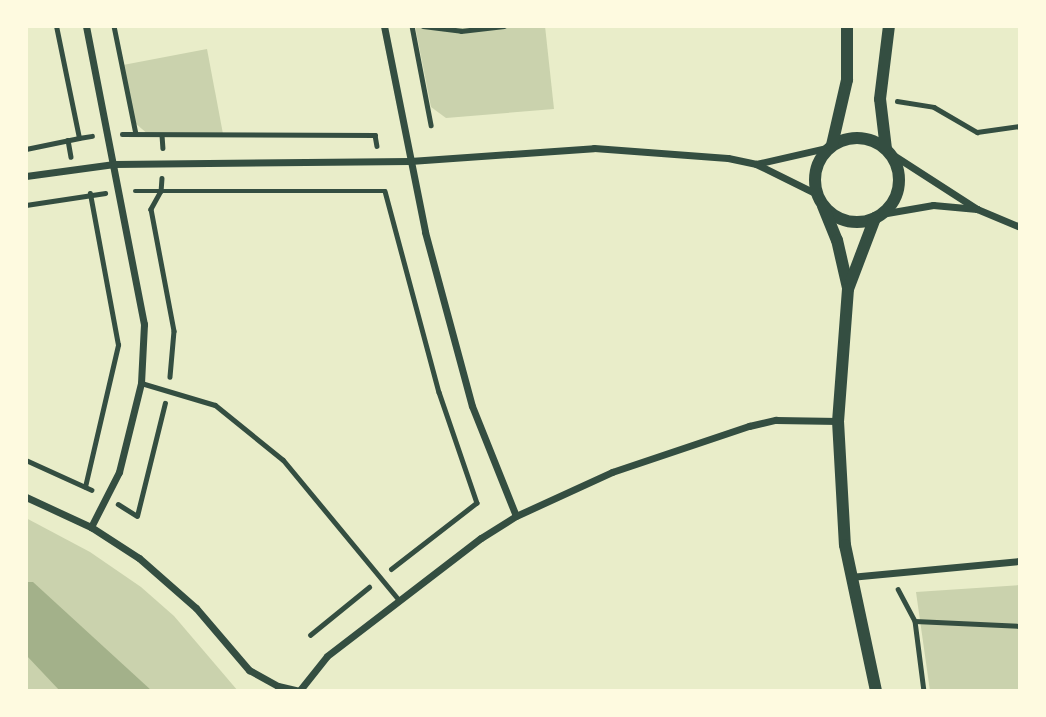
<!DOCTYPE html>
<html>
<head>
<meta charset="utf-8">
<style>
  body { margin:0 }
  #map { position:relative; width:1046px; height:717px; overflow:hidden; background:#e9edc9; font-family:"Times New Roman",serif }
  div>[style] { position:absolute }
  [style*='--x'] { left:calc(var(--x)*1px); top:calc(var(--y)*1px); width:calc(var(--w)*1px); rotate:calc(var(--a)*1deg) }
  .green>* { inset:0; background:#cad2ad }
  .water>* { inset:0; background:#a3b18a }
  .path>* { height:4.5px; margin:-2.25px; padding:0 2.25px; transform-origin:2.25px; border-radius:2.25px; background:#344e41 }
  .service>* { height:5px; margin:-2.5px; padding:0 2.5px; transform-origin:2.5px; border-radius:2.5px; background:#344e41 }
  .minor>* { height:7px; margin:-3.5px; padding:0 3.5px; transform-origin:3.5px; border-radius:3.5px; background:#344e41 }
  .tertiary>* { height:12px; margin:-6px; padding:0 6px; transform-origin:6px; border-radius:6px; background:#344e41 }
  .tertiary>.ring { margin:-6px; padding:0; box-sizing:content-box; background:none; border:12px solid #344e41; border-radius:50% }
  span { translate:-50% -50%; white-space:nowrap; text-align:center; line-height:1.15; -webkit-text-stroke:5px #fefae0; paint-order:stroke }
  .frame { position:absolute; inset:0; border:28px solid #fefae0; pointer-events:none }
</style>
</head>
<body>
<div id="map">
  <div class="green">
    <i style="clip-path:polygon(415px 26px,545px 26px,554px 109px,446px 118px,431px 107px)"></i>
    <i style="clip-path:polygon(207px 49px,223px 134px,149px 135px,135px 123px,123px 65px)"></i>
    <i style="clip-path:polygon(26px 518px,90px 552px,141px 587px,174px 616px,238px 691px,26px 691px)"></i>
    <i style="clip-path:polygon(1020px 585px,1020px 691px,930px 691px,916px 592px)"></i>
  </div>
  <div class="water">
    <i style="clip-path:polygon(26px 582px,33px 582px,152px 691px,60px 691px,26px 655px)"></i>
  </div>
  <div class="path">
    <i style="--x:114;--y:26;--w:110;--a:78.5"></i>
    <i style="--x:412;--y:26;--w:101;--a:79.1"></i>
    <i style="--x:423;--y:26;--w:38;--a:7"></i>
    <i style="--x:461;--y:31;--w:43;--a:-6.6"></i>
    <i style="--x:897;--y:101;--w:37;--a:9"></i>
    <i style="--x:934;--y:107;--w:50;--a:30.2"></i>
    <i style="--x:977;--y:132;--w:43;--a:-7.9"></i>
    <i style="--x:122;--y:134;--w:253;--a:0.2"></i>
    <i style="--x:375;--y:135;--w:11;--a:80"></i>
    <i style="--x:162;--y:135;--w:13;--a:86"></i>
    <i style="--x:79;--y:138;--w:13;--a:-9"></i>
    <i style="--x:68;--y:140;--w:17;--a:80"></i>
    <i style="--x:26;--y:149;--w:54;--a:-11.7"></i>
    <i style="--x:79;--y:138;--w:114;--a:-101.6"></i>
    <i style="--x:162;--y:178;--w:13;--a:94"></i>
    <i style="--x:161;--y:191;--w:224;--a:0"></i>
    <i style="--x:385;--y:191;--w:208;--a:75"></i>
    <i style="--x:439;--y:392;--w:117;--a:71.1"></i>
    <i style="--x:477;--y:503;--w:108;--a:142.2"></i>
    <i style="--x:135;--y:191;--w:26;--a:0"></i>
    <i style="--x:161;--y:191;--w:21;--a:119"></i>
    <i style="--x:151;--y:209;--w:124;--a:79.3"></i>
    <i style="--x:174;--y:331;--w:46;--a:95"></i>
    <i style="--x:26;--y:205;--w:80;--a:-8.6"></i>
    <i style="--x:26;--y:460;--w:72;--a:24.4"></i>
    <i style="--x:85;--y:487;--w:146;--a:-76.9"></i>
    <i style="--x:118;--y:345;--w:154;--a:-100.5"></i>
    <i style="--x:118;--y:504;--w:22;--a:32"></i>
    <i style="--x:137;--y:516;--w:116;--a:-76.1"></i>
    <i style="--x:898;--y:589;--w:36;--a:62"></i>
    <i style="--x:915;--y:621;--w:71;--a:82.7"></i>
    <i style="--x:915;--y:621;--w:105;--a:2.7"></i>
    <i style="--x:310;--y:635;--w:76;--a:-39.1"></i>
  </div>
  <div class="service">
    <i style="--x:141;--y:383;--w:77;--a:16.6"></i>
    <i style="--x:215;--y:405;--w:87;--a:39"></i>
    <i style="--x:283;--y:460;--w:182;--a:50.4"></i>
  </div>
  <div class="minor">
    <i style="--x:86;--y:26;--w:304;--a:79"></i>
    <i style="--x:144;--y:324;--w:59;--a:92.9"></i>
    <i style="--x:141;--y:383;--w:92;--a:103.9"></i>
    <i style="--x:119;--y:472;--w:62;--a:117"></i>
    <i style="--x:384;--y:26;--w:210;--a:78.7"></i>
    <i style="--x:425;--y:232;--w:180;--a:74.9"></i>
    <i style="--x:472;--y:406;--w:118;--a:68.2"></i>
    <i style="--x:887;--y:151;--w:107;--a:32.8"></i>
    <i style="--x:977;--y:209;--w:47;--a:22.7"></i>
    <i style="--x:756;--y:164;--w:77;--a:-12.8"></i>
    <i style="--x:26;--y:176;--w:89;--a:-7.8"></i>
    <i style="--x:114;--y:164;--w:296;--a:-0.6"></i>
    <i style="--x:410;--y:161;--w:184;--a:-4"></i>
    <i style="--x:594;--y:148;--w:134;--a:4.3"></i>
    <i style="--x:728;--y:158;--w:29;--a:12"></i>
    <i style="--x:756;--y:164;--w:68;--a:26.2"></i>
    <i style="--x:881;--y:214;--w:53;--a:-9.8"></i>
    <i style="--x:933;--y:205;--w:44;--a:5.2"></i>
    <i style="--x:26;--y:497;--w:72;--a:24.8"></i>
    <i style="--x:91;--y:527;--w:57;--a:32.9"></i>
    <i style="--x:139;--y:558;--w:76;--a:41.3"></i>
    <i style="--x:196;--y:608;--w:82;--a:49.5"></i>
    <i style="--x:249;--y:670;--w:33;--a:29"></i>
    <i style="--x:278;--y:686;--w:23;--a:13"></i>
    <i style="--x:850;--y:577;--w:171;--a:-5.4"></i>
    <i style="--x:300;--y:690;--w:43;--a:-51.5"></i>
    <i style="--x:327;--y:656;--w:194;--a:-37.5"></i>
    <i style="--x:481;--y:538;--w:41;--a:-32.2"></i>
    <i style="--x:516;--y:516;--w:106;--a:-24.6"></i>
    <i style="--x:612;--y:472;--w:145;--a:-18.6"></i>
    <i style="--x:749;--y:426;--w:28;--a:-13"></i>
    <i style="--x:776;--y:420;--w:62;--a:0.9"></i>
  </div>
  <div class="tertiary">
    <i class="ring" style="left:815px;top:138px;width:72px;height:72px"></i>
    <i style="--x:832;--y:145;--w:67;--a:-77"></i>
    <i style="--x:847;--y:80;--w:54;--a:-90"></i>
    <i style="--x:886;--y:149;--w:50;--a:-96.8"></i>
    <i style="--x:880;--y:99;--w:74;--a:-83"></i>
    <i style="--x:823;--y:206;--w:37;--a:68"></i>
    <i style="--x:837;--y:240;--w:49;--a:77.1"></i>
    <i style="--x:875;--y:218;--w:76;--a:110.8"></i>
    <i style="--x:848;--y:289;--w:132;--a:94.3"></i>
    <i style="--x:838;--y:421;--w:124;--a:86.8"></i>
    <i style="--x:845;--y:545;--w:149;--a:78"></i>
  </div>
  <div class="frame"></div>
</div>
</body>
</html>
